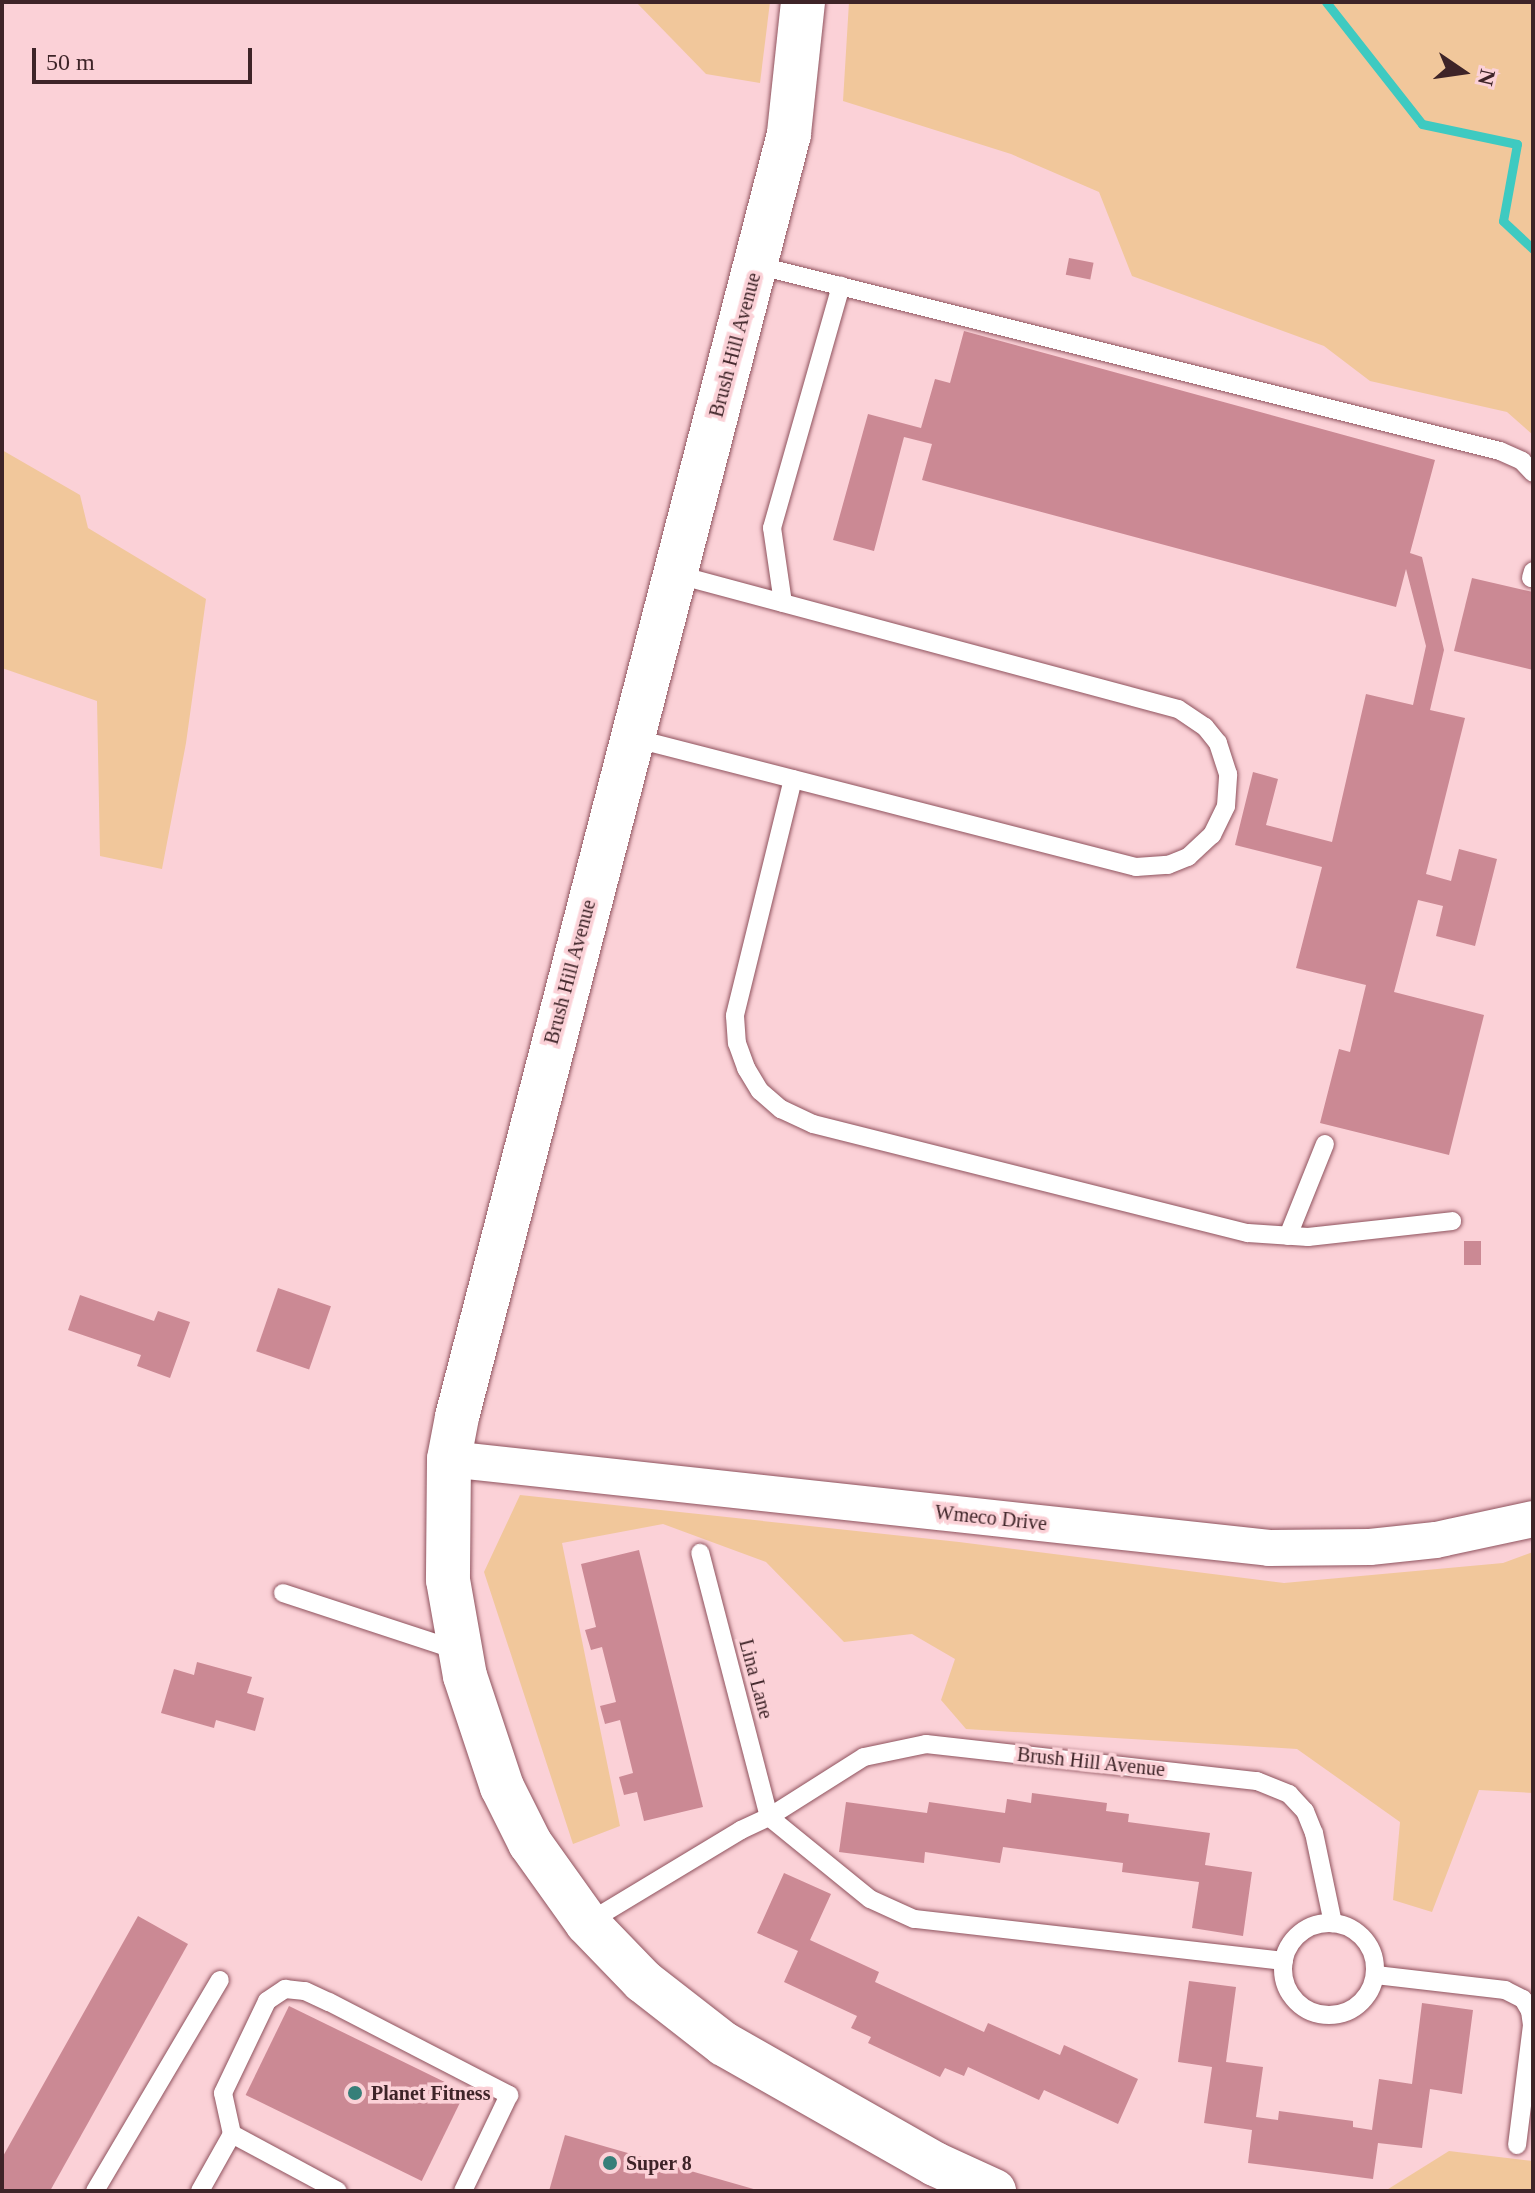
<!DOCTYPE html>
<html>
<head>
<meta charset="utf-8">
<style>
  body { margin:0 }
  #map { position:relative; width:1535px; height:2193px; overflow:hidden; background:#fbd1d7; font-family:Georgia,serif }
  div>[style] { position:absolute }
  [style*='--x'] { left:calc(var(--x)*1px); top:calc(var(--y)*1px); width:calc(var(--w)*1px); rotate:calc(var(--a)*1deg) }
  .green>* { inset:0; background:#f1c79b }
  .stream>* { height:9px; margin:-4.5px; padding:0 4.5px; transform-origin:4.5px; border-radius:4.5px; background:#3ecac1 }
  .building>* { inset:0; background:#cb8994; transform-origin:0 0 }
  .roads { filter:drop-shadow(0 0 2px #8f535e) drop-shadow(0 0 2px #8f535e) }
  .service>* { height:18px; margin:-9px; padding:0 9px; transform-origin:9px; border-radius:9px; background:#fff }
  .service>.ring { margin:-9px; padding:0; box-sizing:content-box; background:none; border:18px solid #fff; border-radius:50% }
  .minor>* { height:36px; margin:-18px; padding:0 18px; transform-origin:18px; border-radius:18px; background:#fff }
  .tertiary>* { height:44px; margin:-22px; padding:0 22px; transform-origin:22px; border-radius:22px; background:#fff }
  .dots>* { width:22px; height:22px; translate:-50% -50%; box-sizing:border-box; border:4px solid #fbd1d7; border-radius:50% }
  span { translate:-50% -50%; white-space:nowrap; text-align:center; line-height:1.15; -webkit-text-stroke:7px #fbd1d7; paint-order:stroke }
  .street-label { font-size:20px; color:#3e2428 }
  .poi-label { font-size:20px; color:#3e2428; font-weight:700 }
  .left { translate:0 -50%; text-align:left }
  .frame { position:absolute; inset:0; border:4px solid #3e2428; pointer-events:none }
  .north { position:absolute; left:1423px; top:32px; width:80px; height:80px; -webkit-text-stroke:6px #fbd1d7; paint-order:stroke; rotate:103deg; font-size:22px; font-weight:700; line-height:32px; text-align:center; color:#3e2428 }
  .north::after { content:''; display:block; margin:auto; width:28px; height:36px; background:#3e2428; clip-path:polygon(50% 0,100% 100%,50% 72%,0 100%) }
  .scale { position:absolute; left:32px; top:48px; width:220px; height:36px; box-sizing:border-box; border:4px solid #3e2428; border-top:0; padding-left:10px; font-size:24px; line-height:28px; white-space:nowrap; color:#3e2428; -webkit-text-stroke:6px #fbd1d7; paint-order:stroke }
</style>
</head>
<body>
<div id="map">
  <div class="green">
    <i style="clip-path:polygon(636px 2px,770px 2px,760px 83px,706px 74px)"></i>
    <i style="clip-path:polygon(849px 2px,1533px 2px,1533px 435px,1507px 412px,1370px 381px,1324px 346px,1132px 276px,1099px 192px,1011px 154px,843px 101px)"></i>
    <i style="clip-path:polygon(2px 450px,80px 495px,88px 528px,206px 599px,186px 743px,162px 869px,100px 856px,97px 701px,2px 668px)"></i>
    <i style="clip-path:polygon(520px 1495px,959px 1542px,1284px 1583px,1503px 1563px,1533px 1552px,1533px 1793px,1479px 1790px,1432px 1912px,1393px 1900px,1400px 1822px,1297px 1749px,966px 1729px,941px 1700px,955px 1659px,912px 1634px,844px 1642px,766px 1562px,663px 1524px,562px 1543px,620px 1826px,573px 1844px,484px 1572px)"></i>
    <i style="clip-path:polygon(1449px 2151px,1533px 2161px,1533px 2191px,1385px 2191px)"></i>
  </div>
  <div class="stream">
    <i style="--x:1326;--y:2;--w:155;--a:51.8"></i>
    <i style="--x:1422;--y:124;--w:97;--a:11.9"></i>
    <i style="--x:1517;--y:144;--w:78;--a:100.3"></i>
    <i style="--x:1503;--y:221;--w:41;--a:43"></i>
  </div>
  <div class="building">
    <i style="left:1069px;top:258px;width:25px;height:17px;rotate:11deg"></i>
    <i style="clip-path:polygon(964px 331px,1435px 460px,1410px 553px,1422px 557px,1444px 650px,1430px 710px,1465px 718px,1426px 874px,1451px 881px,1459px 849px,1497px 859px,1475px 946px,1436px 936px,1443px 906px,1418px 900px,1394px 992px,1484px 1015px,1449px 1155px,1320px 1123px,1339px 1049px,1350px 1052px,1366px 985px,1296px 968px,1322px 867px,1235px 845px,1253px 772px,1278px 779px,1266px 825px,1332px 842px,1366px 694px,1413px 705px,1426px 646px,1406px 569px,1396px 607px,922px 480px,932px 444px,904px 437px,874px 551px,833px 540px,868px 414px,921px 428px,935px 379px,950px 383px)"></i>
    <i style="clip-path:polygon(1472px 578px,1533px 592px,1533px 670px,1454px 651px)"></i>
    <i style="left:1464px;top:1241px;width:17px;height:24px"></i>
    <i style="left:278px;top:1288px;width:56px;height:67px;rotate:19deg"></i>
    <i style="clip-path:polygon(80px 1295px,154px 1321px,158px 1311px,190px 1322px,170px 1378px,137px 1366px,141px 1355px,68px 1330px)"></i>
    <i style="clip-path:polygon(639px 1550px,703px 1807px,644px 1821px,637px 1792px,624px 1795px,619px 1777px,633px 1773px,620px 1720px,605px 1724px,600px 1706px,616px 1702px,602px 1647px,591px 1650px,585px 1630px,596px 1627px,581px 1564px)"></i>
    <i style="clip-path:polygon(197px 1662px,252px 1677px,247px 1693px,264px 1698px,255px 1731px,216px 1720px,214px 1728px,161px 1713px,174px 1669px,194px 1675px)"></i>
    <i style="clip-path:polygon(1032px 1793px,1107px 1803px,1106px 1811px,1129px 1814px,1128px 1822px,1210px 1833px,1205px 1865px,1252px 1872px,1243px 1936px,1192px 1928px,1199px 1882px,1122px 1872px,1123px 1863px,1003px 1847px,1000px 1863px,925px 1852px,924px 1863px,839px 1852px,846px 1802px,927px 1813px,929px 1802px,1005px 1813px,1007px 1799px,1031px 1803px)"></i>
    <i style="clip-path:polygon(784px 1873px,831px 1894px,810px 1940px,879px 1972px,875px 1982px,984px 2032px,988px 2023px,1060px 2055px,1064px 2045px,1138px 2079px,1118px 2124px,1044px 2090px,1039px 2100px,968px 2067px,964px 2076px,945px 2068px,940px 2077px,868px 2043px,871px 2037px,851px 2028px,857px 2016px,784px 1982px,798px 1951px,757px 1933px)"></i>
    <i style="clip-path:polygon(138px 1916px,188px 1944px,50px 2191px,2px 2191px,2px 2158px)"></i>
    <i style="clip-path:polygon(1189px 1981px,1236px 1987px,1226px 2062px,1263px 2067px,1256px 2117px,1278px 2120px,1279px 2111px,1353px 2121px,1353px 2127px,1372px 2130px,1379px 2079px,1412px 2084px,1422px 2003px,1473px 2010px,1462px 2094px,1430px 2089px,1422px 2148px,1378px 2143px,1373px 2179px,1248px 2163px,1252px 2130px,1204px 2123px,1212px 2067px,1178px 2062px)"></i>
    <i style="left:289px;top:2006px;width:196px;height:99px;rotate:26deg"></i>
    <i style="clip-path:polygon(565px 2135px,757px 2190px,757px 2191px,549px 2191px)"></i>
  </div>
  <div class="roads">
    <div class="service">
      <i style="--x:756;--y:265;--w:767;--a:14.04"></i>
      <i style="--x:1500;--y:451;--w:24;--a:24"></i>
      <i style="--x:1522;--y:461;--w:16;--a:47"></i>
      <i style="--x:1531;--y:578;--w:7;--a:-74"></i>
      <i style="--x:783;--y:603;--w:76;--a:-98.3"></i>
      <i style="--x:772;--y:528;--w:252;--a:-74.1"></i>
      <i style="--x:633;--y:738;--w:519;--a:14.38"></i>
      <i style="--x:1136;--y:867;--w:32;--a:-4"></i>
      <i style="--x:1168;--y:865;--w:22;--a:-22"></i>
      <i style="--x:1188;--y:857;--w:33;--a:-43"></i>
      <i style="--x:1212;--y:835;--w:32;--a:-64"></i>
      <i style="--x:1226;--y:806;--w:32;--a:-86"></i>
      <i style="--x:1228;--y:774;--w:33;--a:-108"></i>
      <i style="--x:1218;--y:743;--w:21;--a:-129"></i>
      <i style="--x:1205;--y:727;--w:32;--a:-146"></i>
      <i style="--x:1178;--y:709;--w:521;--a:-164.98"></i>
      <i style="--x:793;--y:779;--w:244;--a:103.8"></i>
      <i style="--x:735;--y:1016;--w:27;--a:86"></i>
      <i style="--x:737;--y:1043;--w:27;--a:70"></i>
      <i style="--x:746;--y:1068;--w:27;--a:59"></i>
      <i style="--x:760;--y:1091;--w:28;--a:41"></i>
      <i style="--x:781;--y:1109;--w:35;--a:25"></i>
      <i style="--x:813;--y:1124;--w:448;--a:14.1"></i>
      <i style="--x:1248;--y:1233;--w:60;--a:3.8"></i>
      <i style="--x:1308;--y:1237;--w:145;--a:-6.3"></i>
      <i style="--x:1288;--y:1236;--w:99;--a:-68.1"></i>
      <i style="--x:283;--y:1593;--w:185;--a:18.2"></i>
      <i style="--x:587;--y:1923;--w:180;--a:-31.1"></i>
      <i style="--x:741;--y:1830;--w:31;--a:-25"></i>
      <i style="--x:769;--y:1817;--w:273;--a:-104.6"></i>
      <i class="ring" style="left:1283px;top:1923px;width:74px;height:74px"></i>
      <i style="--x:1284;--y:1961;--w:372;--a:-173.5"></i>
      <i style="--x:914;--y:1919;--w:48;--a:-155.6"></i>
      <i style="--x:870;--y:1899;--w:130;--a:-140.9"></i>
      <i style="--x:769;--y:1817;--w:112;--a:-32.3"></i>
      <i style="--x:864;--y:1757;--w:63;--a:-11.8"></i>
      <i style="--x:926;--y:1744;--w:333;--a:6.4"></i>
      <i style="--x:1257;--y:1781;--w:35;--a:22"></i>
      <i style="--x:1289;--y:1794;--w:23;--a:47"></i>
      <i style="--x:1305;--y:1811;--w:24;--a:68"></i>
      <i style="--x:1314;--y:1833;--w:92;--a:78.1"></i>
      <i style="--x:1376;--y:1975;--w:130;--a:6.6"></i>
      <i style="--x:1505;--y:1990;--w:20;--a:27"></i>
      <i style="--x:1523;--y:1999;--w:14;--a:60"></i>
      <i style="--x:1530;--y:2011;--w:14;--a:82"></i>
      <i style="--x:1532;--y:2025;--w:121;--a:97.1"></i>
      <i style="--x:232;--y:2134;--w:120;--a:28.3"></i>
      <i style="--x:95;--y:2191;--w:245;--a:-59.4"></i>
      <i style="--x:200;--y:2191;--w:65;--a:-60.7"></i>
      <i style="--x:232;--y:2134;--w:42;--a:-102.4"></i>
      <i style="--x:223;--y:2093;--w:102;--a:-64.4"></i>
      <i style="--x:267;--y:2001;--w:22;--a:-34"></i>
      <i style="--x:285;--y:1989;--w:20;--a:6"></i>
      <i style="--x:305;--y:1991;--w:26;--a:25"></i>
      <i style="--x:329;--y:2002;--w:203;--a:27.3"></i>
      <i style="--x:509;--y:2095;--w:106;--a:115.6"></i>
    </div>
    <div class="minor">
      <i style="--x:449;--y:1459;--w:825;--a:6.19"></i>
      <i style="--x:1269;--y:1548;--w:101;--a:-0.6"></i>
      <i style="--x:1370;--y:1547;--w:66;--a:-6.1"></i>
      <i style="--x:1436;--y:1540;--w:99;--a:-12.2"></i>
    </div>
    <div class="tertiary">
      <i style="--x:803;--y:2;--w:133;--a:96.1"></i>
      <i style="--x:789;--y:134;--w:1325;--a:104.51"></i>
      <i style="--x:457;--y:1417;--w:43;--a:100.8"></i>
      <i style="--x:449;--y:1459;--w:121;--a:90.5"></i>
      <i style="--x:448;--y:1580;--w:97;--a:80"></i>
      <i style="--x:465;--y:1676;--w:117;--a:71.6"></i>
      <i style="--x:502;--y:1787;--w:63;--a:63.4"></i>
      <i style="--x:530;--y:1843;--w:98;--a:54.5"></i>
      <i style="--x:587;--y:1923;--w:81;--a:46"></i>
      <i style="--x:643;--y:1981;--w:103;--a:37.9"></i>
      <i style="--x:724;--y:2044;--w:243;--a:29.6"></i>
      <i style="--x:935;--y:2164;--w:65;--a:24.6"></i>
    </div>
  </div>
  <div class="dots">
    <i style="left:355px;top:2093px;background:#377f79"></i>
    <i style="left:610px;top:2163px;background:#377f79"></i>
  </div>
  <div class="street-label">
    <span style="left:735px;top:345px;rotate:-75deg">Brush Hill Avenue</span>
    <span style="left:570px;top:972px;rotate:-75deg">Brush Hill Avenue</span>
    <span style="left:991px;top:1518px;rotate:6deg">Wmeco Drive</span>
    <span style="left:756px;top:1679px;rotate:75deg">Lina Lane</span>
    <span style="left:1091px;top:1762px;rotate:6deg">Brush Hill Avenue</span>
  </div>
  <div class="poi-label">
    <span class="left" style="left:371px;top:2093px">Planet Fitness</span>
    <span class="left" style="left:626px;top:2163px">Super 8</span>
  </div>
  <div class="frame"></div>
  <div class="north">N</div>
  <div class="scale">50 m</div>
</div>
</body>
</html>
